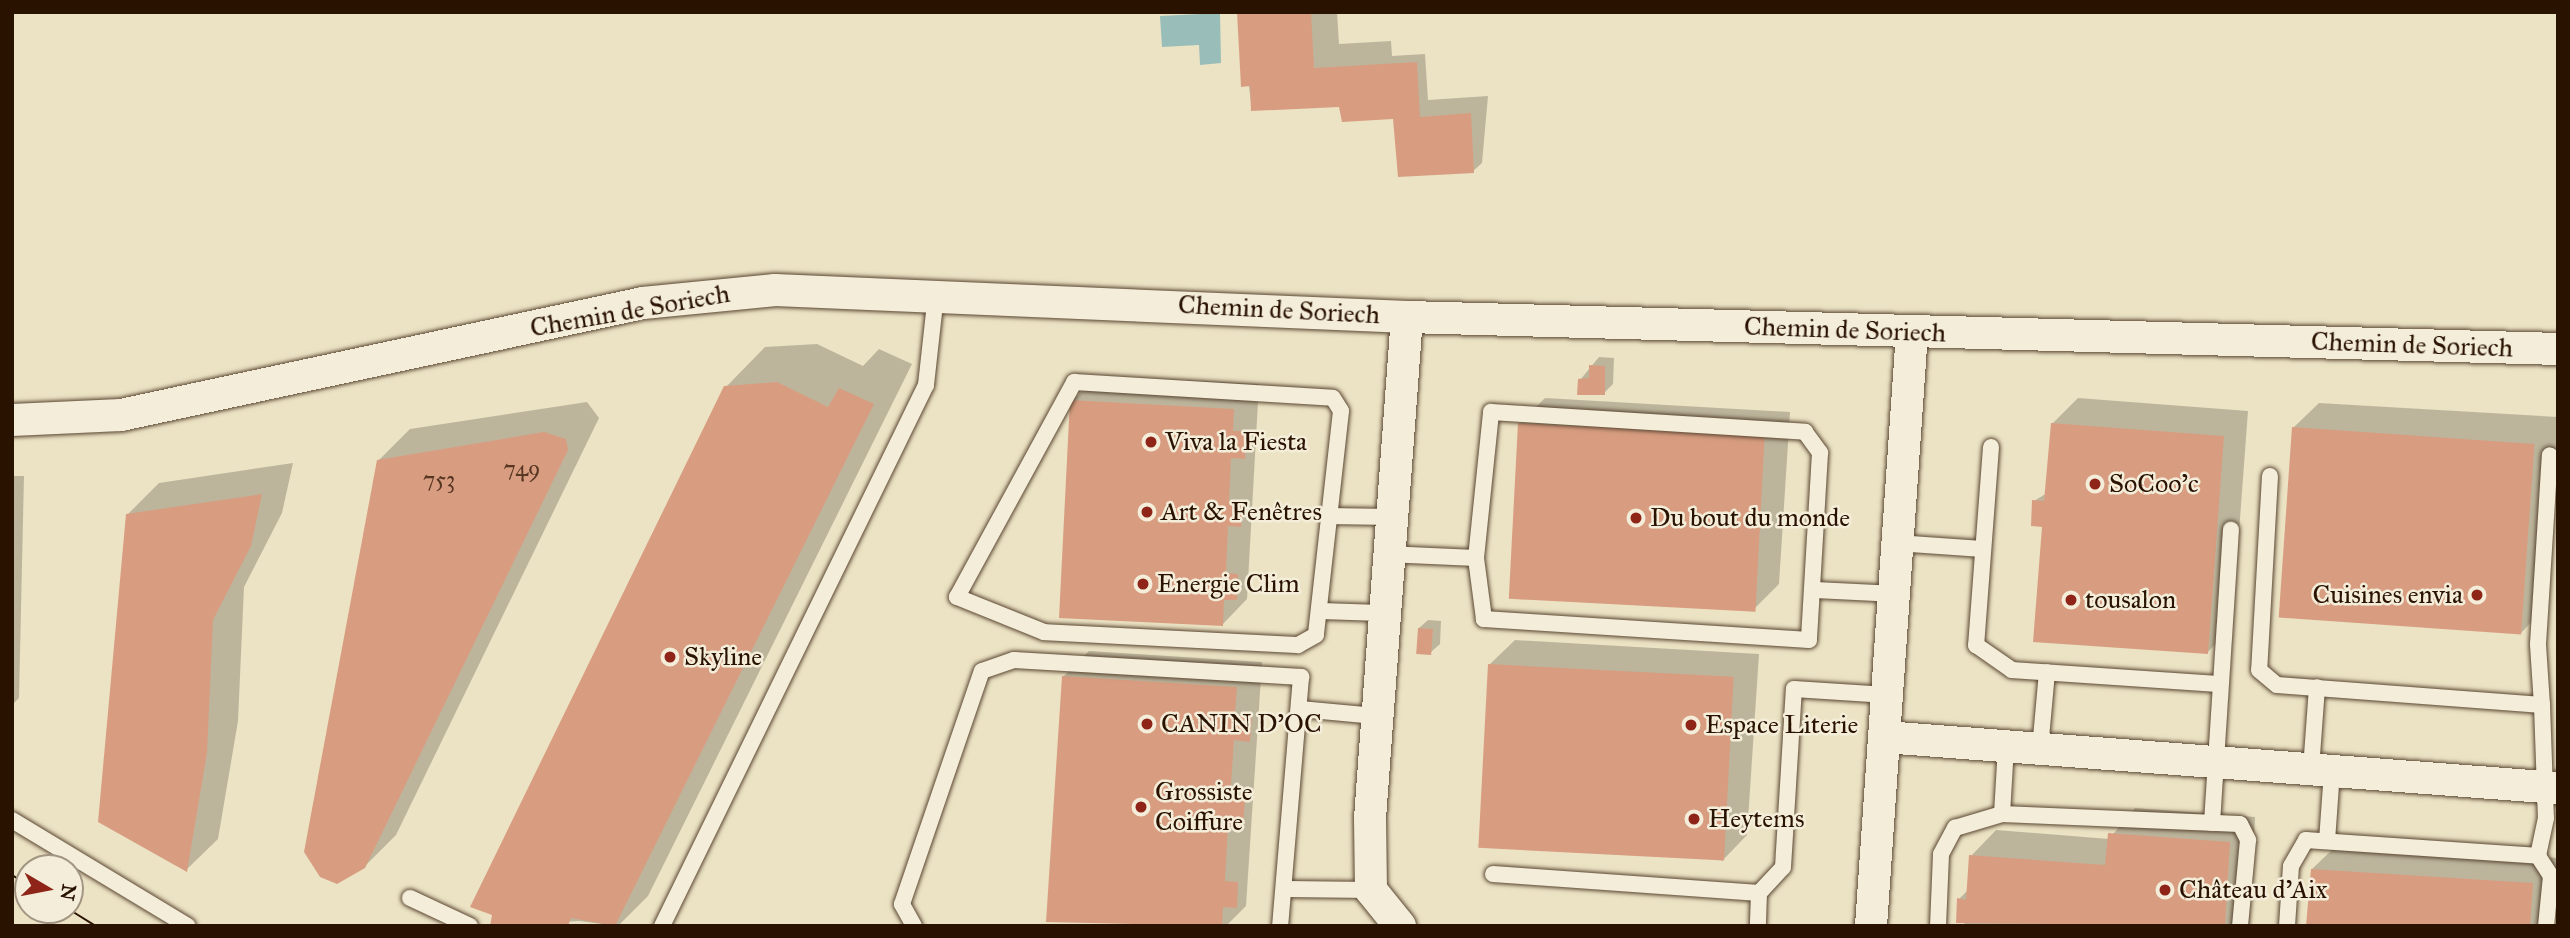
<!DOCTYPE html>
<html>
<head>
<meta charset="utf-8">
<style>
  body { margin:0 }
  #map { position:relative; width:2570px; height:938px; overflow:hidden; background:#ece3c4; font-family:"IM FELL Great Primer",serif }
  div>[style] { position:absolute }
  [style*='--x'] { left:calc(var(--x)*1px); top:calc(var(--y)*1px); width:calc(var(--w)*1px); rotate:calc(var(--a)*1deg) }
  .water>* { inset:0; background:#99bdb9 }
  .shadow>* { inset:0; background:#0003 }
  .building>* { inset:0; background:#d89d81; transform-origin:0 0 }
  .roads { filter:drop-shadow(0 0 2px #5a4632) drop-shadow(0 0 2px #5a4632) }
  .service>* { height:16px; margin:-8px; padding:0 8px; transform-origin:8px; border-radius:8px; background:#f3edd9 }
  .minor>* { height:32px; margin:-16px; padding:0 16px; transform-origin:16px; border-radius:16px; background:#f3edd9 }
  .tram>* { height:2px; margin:-1px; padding:0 1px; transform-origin:1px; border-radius:1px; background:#2a1201 }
  .dots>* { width:19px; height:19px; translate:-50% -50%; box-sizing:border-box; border:4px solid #f3edd9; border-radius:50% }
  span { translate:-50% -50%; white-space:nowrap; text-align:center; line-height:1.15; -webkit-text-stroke:5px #f3edd9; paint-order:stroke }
  .number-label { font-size:23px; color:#563521 }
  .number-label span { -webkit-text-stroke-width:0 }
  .street-label { font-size:26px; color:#2a1201 }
  .poi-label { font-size:26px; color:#2a1201 }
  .left { translate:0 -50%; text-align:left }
  .right { translate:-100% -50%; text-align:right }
  .frame { position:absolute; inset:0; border:14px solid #2a1201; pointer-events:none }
  .north { position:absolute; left:14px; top:854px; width:70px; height:70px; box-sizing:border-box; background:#f3edd9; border:2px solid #a39583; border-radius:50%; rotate:100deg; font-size:19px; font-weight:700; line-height:28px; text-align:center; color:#2a1201 }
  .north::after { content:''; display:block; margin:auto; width:24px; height:32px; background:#8f2418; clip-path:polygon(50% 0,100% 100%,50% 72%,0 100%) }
</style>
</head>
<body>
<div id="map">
  <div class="water">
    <i style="clip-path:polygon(1220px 13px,1221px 63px,1200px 65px,1199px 45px,1162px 47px,1160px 16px)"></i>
  </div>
  <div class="shadow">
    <i style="clip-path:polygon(1239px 12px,1337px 12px,1339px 44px,1391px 41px,1392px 56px,1425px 54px,1428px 100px,1488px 96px,1482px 163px,1473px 171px,1395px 117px,1341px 105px,1252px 110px)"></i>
    <i style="clip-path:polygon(817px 344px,863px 366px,879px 349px,912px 364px,648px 896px,618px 926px,579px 921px,491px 926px,726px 387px,765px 347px)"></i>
    <i style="clip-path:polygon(1599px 357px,1614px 358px,1613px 384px,1604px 393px,1580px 380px)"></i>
    <i style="clip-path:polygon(1098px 376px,1259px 384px,1247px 599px,1222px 625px,1072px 401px)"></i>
    <i style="clip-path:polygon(1545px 398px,1790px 412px,1779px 584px,1754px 609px,1519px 424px)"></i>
    <i style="clip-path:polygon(2078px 398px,2248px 411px,2232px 627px,2207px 653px,2045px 522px,2034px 501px,2047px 493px,2052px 424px)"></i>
    <i style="clip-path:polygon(587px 402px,599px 418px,396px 835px,364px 867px,378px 461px,410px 429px)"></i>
    <i style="clip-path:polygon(2319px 403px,2558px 417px,2545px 608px,2520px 634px,2293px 428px)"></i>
    <i style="clip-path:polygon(293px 463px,282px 513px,244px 587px,238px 721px,218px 839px,186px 870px,127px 515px,159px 483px)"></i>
    <i style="clip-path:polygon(12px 476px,24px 476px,19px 698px,12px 705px)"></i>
    <i style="clip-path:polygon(1428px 620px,1441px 621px,1440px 644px,1431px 652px,1419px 628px)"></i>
    <i style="clip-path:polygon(1515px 640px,1759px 654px,1747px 835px,1722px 861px,1489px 665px)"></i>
    <i style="clip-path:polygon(1089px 651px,1262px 662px,1246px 906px,1226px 926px,1048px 920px,1063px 677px)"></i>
    <i style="clip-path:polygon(2135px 808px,2255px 817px,2249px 926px,1965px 926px,1959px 899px,1968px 890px,1971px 856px,1996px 830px,2109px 839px)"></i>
    <i style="clip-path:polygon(2338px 844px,2558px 858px,2552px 926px,2308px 926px,2312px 869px)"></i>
  </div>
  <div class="building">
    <i style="clip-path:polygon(1237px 12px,1311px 12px,1314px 68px,1417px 62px,1420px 117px,1471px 113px,1474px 173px,1398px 177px,1393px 119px,1342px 122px,1339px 107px,1251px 111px,1250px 86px,1241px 87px)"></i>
    <i style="clip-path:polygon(1589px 365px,1605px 366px,1605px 395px,1577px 395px,1578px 379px,1589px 378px)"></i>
    <i style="clip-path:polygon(777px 382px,828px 407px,839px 388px,874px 404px,615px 926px,571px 918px,568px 926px,490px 926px,492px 915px,470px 907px,724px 386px)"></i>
    <i style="clip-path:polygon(1070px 400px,1234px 409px,1233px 431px,1246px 431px,1245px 459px,1231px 458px,1229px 501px,1242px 501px,1241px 527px,1228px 526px,1226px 573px,1238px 574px,1237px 600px,1224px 600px,1223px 626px,1059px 618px)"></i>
    <i style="left:1518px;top:423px;width:247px;height:176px;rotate:3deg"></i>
    <i style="clip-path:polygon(2051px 423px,2224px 436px,2208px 654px,2033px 642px,2042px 527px,2031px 526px,2032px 500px,2044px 501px)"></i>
    <i style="left:2292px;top:427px;width:243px;height:191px;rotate:4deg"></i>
    <i style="clip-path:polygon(544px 432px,566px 439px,568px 450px,365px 868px,337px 884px,320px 877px,304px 852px,377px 460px)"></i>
    <i style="clip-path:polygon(262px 494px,251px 546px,213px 620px,207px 753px,187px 872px,98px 822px,126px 514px)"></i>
    <i style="left:1418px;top:628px;width:15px;height:26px;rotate:4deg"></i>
    <i style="left:1488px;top:664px;width:246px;height:184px;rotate:3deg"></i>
    <i style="clip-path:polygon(1062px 676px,1237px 687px,1235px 715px,1252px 716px,1250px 742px,1234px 740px,1230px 799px,1245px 800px,1243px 827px,1228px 825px,1225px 881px,1238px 882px,1237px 908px,1223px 907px,1222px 926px,1046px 922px)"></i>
    <i style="clip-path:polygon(2108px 833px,2230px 842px,2225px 926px,1956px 923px,1957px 898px,1966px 900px,1969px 855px,2105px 865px)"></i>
    <i style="clip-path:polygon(2311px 869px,2533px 883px,2530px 926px,2306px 926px)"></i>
  </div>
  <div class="roads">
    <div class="service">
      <i style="--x:1074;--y:382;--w:259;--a:3.5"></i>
      <i style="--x:1333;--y:398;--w:15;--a:58"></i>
      <i style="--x:1341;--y:411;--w:225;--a:96.4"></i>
      <i style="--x:1316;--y:635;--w:21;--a:151"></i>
      <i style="--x:1298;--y:645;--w:254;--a:-177.1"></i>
      <i style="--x:1044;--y:632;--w:94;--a:-158.1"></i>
      <i style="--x:957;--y:597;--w:245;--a:-61.4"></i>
      <i style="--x:1991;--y:447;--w:199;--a:94.3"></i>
      <i style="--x:1976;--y:645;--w:44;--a:34.8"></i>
      <i style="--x:2012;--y:670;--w:206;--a:3.9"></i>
      <i style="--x:2270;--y:476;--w:194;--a:93.2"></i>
      <i style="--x:2259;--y:670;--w:23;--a:40"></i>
      <i style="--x:2277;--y:685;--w:266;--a:4.3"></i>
      <i style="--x:2542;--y:705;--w:61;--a:-93.8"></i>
      <i style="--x:2538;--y:644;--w:189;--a:-86.4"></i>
      <i style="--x:1327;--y:516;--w:65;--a:0.9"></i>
      <i style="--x:1897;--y:543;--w:85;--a:4"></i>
      <i style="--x:1386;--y:554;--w:90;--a:2.5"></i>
      <i style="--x:1476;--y:558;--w:147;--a:-84.1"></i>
      <i style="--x:1491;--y:412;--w:315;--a:3.6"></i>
      <i style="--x:1805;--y:432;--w:26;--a:54"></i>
      <i style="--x:1820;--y:453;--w:187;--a:93.4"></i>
      <i style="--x:1809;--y:640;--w:326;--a:-176.3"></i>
      <i style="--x:1484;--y:619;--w:62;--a:-97.5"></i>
      <i style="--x:1813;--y:590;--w:81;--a:2.8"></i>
      <i style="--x:1321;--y:611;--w:60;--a:1.9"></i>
      <i style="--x:2542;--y:705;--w:113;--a:88"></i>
      <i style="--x:2546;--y:818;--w:39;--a:102"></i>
      <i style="--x:2538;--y:856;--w:24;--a:57"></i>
      <i style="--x:2551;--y:876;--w:50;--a:95.7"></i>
      <i style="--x:1300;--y:709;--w:76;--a:5.3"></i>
      <i style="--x:2040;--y:749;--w:77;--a:-84.8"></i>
      <i style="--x:2311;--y:769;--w:82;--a:-85.8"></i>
      <i style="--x:2002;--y:814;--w:68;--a:-86.6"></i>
      <i style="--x:12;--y:820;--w:205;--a:31.1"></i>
      <i style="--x:2212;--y:823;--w:294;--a:-86.3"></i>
      <i style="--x:2327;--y:841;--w:70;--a:-85.9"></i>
      <i style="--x:1493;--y:874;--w:267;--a:4.1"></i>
      <i style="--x:1759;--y:893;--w:33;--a:92"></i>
      <i style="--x:1286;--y:889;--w:85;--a:0.7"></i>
      <i style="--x:1759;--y:893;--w:35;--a:-47"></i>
      <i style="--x:1783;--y:867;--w:178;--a:-86.5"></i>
      <i style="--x:1794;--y:689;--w:93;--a:3.7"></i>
      <i style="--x:410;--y:898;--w:66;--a:25"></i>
      <i style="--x:662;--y:926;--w:602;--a:-63.99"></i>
      <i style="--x:926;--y:385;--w:92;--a:-83.7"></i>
      <i style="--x:914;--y:926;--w:25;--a:-119"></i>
      <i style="--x:902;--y:904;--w:246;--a:-71.1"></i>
      <i style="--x:982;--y:671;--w:34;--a:-19"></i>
      <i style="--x:1014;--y:660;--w:288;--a:3.4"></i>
      <i style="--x:1301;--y:677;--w:250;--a:94.8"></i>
      <i style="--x:1938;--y:926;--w:72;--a:-87.6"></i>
      <i style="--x:1941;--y:854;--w:30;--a:-62"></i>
      <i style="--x:1955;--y:828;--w:49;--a:-16.6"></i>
      <i style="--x:2002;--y:814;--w:238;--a:2.4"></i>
      <i style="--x:2240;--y:824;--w:18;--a:63"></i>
      <i style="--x:2248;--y:840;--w:86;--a:95.3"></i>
      <i style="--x:2287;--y:926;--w:60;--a:-86.2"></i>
      <i style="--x:2291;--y:866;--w:30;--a:-60"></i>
      <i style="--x:2306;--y:840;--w:233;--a:3.9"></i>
    </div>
    <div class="minor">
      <i style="--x:12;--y:420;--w:109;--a:-2.6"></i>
      <i style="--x:121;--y:415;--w:534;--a:-12.11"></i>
      <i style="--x:643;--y:303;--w:133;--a:-5.6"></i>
      <i style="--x:775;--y:290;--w:633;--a:2.45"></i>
      <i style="--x:1407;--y:317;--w:1151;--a:1.59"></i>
      <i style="--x:1884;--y:737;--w:676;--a:4.33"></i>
      <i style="--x:1400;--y:926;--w:46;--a:-128.9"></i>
      <i style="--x:1371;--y:890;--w:72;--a:-90.8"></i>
      <i style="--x:1370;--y:818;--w:502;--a:-85.78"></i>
      <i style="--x:1871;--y:926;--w:595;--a:-86.05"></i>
    </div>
  </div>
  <div class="tram">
    <i style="--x:12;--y:875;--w:19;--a:32"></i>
    <i style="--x:70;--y:910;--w:31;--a:32"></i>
  </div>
  <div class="dots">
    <i style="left:1151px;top:442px;background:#8f2418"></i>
    <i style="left:2095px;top:484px;background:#8f2418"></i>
    <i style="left:1147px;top:512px;background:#8f2418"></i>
    <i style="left:1636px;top:518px;background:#8f2418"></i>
    <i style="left:1143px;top:584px;background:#8f2418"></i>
    <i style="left:2477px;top:595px;background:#8f2418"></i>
    <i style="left:2071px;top:600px;background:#8f2418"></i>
    <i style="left:670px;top:657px;background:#8f2418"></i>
    <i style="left:1147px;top:724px;background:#8f2418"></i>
    <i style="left:1691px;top:725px;background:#8f2418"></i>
    <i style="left:1141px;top:807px;background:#8f2418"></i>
    <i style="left:1694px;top:819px;background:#8f2418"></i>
    <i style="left:2165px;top:890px;background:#8f2418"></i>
  </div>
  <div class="number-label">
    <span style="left:522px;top:468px">749</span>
    <span style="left:439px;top:479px">753</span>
  </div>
  <div class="street-label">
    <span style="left:1279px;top:310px;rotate:3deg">Chemin de Soriech</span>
    <span style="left:630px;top:311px;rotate:-10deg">Chemin de Soriech</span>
    <span style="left:1845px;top:330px;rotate:2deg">Chemin de Soriech</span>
    <span style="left:2412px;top:345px;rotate:2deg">Chemin de Soriech</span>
  </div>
  <div class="poi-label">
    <span class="left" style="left:1165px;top:442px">Viva la Fiesta</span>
    <span class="left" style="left:2109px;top:484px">SoCoo'c</span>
    <span class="left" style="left:1161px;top:512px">Art &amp; Fenêtres</span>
    <span class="left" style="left:1650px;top:518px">Du bout du monde</span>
    <span class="left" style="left:1157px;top:584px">Energie Clim</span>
    <span class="right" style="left:2463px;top:595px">Cuisines envia</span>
    <span class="left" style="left:2085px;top:600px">tousalon</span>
    <span class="left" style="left:684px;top:657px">Skyline</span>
    <span class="left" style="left:1161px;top:724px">CANIN D'OC</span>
    <span class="left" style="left:1705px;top:725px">Espace Literie</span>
    <span class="left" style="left:1155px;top:807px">Grossiste<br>Coiffure</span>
    <span class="left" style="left:1708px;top:819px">Heytems</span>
    <span class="left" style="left:2179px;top:890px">Château d'Aix</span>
  </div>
  <div class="frame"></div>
  <div class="north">N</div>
</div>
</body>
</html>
